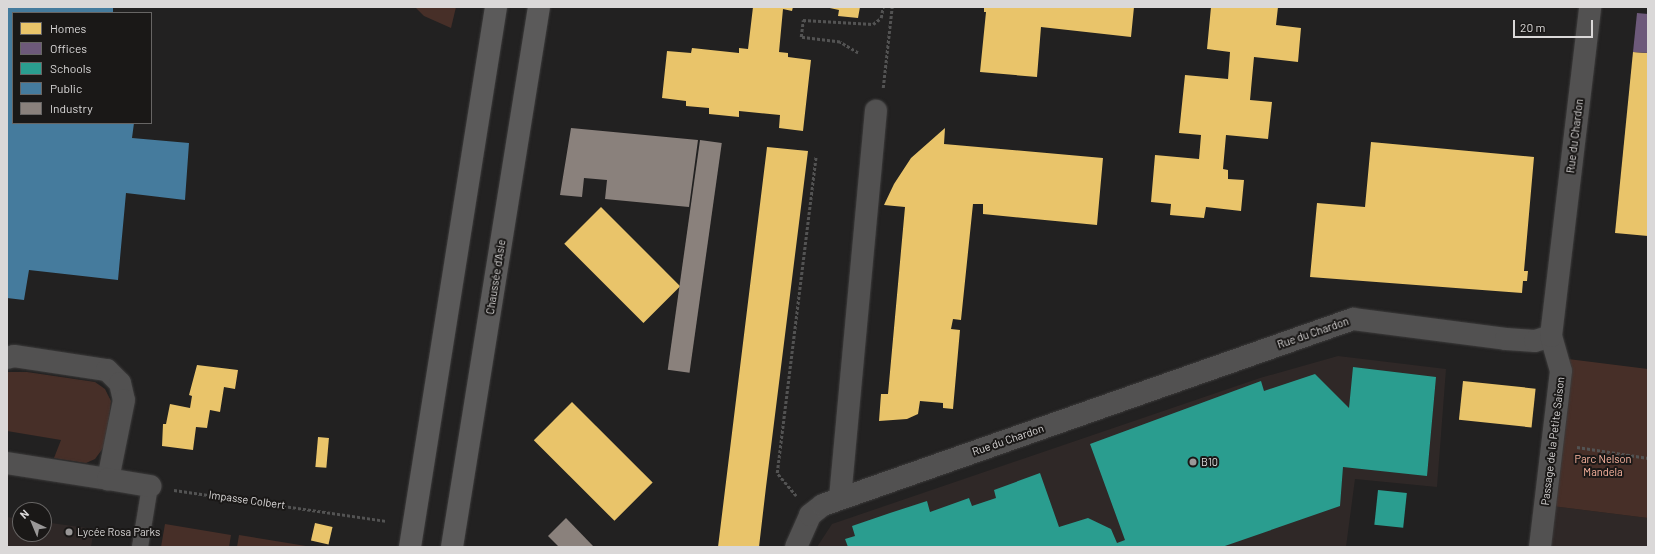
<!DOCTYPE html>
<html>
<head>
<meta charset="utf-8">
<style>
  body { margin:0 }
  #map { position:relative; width:1655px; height:554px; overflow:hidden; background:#222121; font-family:Barlow,sans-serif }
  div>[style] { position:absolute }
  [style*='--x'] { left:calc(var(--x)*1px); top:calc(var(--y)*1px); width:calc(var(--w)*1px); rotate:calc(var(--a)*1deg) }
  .built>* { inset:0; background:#2f2827 }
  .green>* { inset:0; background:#472f28 }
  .homes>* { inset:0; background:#e9c46a; transform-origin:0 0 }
  .offices>* { inset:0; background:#6d597a }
  .schools>* { inset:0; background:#2a9d8f; transform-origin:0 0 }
  .public>* { inset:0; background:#457b9d }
  .industry>* { inset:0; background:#8a817c; transform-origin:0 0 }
  .path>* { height:2.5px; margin-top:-1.25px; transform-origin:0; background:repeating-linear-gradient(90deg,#535353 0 3px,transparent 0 5px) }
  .roads { filter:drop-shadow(0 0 1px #3c3b3b) drop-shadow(0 0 1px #3c3b3b) }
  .lane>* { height:16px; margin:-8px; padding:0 8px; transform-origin:8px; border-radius:8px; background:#525151 }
  .street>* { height:22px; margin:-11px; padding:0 11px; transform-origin:11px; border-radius:11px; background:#525151 }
  .primary>* { height:22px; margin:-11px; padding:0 11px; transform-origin:11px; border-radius:11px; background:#5b5a5a }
  .dots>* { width:11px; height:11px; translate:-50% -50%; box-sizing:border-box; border:2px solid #1a1817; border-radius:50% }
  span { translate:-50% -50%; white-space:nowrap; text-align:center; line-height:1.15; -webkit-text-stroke:4px #1a1817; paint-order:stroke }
  .street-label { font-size:11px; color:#dad8d8 }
  .park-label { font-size:11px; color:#ffb7a2 }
  .poi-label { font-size:11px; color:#dad8d8 }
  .left { translate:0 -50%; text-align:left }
  .frame { position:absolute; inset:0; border:8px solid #dad8d8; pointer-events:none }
  .legend { position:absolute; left:12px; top:12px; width:140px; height:112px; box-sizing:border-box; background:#1a1817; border:1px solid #676564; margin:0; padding:5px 7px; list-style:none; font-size:12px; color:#dad8d8 }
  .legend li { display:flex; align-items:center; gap:8px; height:20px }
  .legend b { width:20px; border:1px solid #676564 }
  .north { position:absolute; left:12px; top:502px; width:40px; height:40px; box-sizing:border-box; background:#1a1817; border:1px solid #676564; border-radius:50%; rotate:316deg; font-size:11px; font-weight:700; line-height:16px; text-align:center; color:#dad8d8 }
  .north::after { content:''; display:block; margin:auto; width:14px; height:18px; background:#9a9898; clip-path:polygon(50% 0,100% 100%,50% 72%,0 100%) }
  .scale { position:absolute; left:1513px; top:20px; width:80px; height:18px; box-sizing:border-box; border:2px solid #dad8d8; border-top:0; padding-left:5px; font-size:12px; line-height:14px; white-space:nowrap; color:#dad8d8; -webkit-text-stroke:3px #1a1817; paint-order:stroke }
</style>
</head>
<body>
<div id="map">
  <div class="built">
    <i style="clip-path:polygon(1338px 356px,1446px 369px,1437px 487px,1355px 479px,1346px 547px,817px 547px,832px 524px,1260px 378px)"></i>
    <i style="clip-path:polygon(1552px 506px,1648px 518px,1648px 547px,1547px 547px)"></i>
    <i style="clip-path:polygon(7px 517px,20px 519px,20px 534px,44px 534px,44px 522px,94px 529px,91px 547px,7px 547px)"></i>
  </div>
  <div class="green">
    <i style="clip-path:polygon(415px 7px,456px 7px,451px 28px,424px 16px)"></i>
    <i style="clip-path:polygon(1568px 359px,1648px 369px,1648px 518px,1552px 506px)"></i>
    <i style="clip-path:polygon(7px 372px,27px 372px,95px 382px,105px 389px,111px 401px,106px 444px,95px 459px,86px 463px,54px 458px,61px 440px,7px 431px)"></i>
    <i style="clip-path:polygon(165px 524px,231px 535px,229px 547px,161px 547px)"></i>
    <i style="clip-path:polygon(239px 535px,306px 546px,306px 547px,237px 547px)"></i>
  </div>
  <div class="homes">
    <i style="clip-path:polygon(753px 7px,793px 7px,792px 11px,783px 9px,779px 52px,788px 53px,788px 57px,811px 60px,803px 131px,779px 128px,780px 115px,739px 111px,739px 117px,709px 114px,709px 108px,686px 106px,686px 101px,662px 98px,667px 51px,691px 53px,692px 48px,739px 53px,739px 48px,748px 49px)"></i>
    <i style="clip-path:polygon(825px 7px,860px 7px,858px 18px,838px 16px,839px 10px)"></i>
    <i style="clip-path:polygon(984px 7px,1134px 7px,1131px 37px,1041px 27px,1037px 77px,980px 72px,986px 12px,984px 12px)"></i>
    <i style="clip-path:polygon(1211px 7px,1278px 7px,1276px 25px,1301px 28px,1298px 62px,1254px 57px,1250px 100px,1272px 102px,1268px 139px,1226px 135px,1223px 169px,1228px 170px,1228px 179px,1244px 180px,1241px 211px,1206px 207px,1204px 218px,1170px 215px,1171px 204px,1151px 202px,1155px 155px,1199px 159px,1201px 135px,1179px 133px,1185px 75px,1228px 79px,1230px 52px,1207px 49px)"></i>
    <i style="clip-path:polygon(1633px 52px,1648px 53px,1648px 236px,1615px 233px)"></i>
    <i style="clip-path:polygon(945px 128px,944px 144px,1103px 158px,1097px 225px,983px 214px,983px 204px,973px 204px,961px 320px,953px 319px,951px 329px,960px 330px,953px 409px,943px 408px,943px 403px,920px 401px,918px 414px,907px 419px,879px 421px,881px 394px,888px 394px,905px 207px,884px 205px,894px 184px,911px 158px)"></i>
    <i style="clip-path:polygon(1371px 142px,1534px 157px,1524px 271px,1528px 271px,1527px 281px,1523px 281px,1522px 293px,1310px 277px,1317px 203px,1365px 207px)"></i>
    <i style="clip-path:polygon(767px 147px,808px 151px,766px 487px,759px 547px,718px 547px)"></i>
    <i style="left:601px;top:207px;width:112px;height:52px;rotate:45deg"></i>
    <i style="clip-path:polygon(197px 365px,238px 370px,235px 389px,224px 387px,220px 412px,210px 410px,207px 428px,196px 427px,193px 450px,162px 446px,163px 424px,166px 424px,170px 404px,190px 408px,192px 396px,189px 395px)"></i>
    <i style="left:1463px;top:381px;width:73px;height:39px;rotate:6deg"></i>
    <i style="left:572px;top:402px;width:114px;height:54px;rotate:45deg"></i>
    <i style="left:318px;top:437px;width:11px;height:30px;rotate:5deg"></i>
    <i style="left:315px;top:523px;width:18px;height:18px;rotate:13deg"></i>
  </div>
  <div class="offices">
    <i style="clip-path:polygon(1637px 13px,1648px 14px,1648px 53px,1633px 52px)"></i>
  </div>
  <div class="schools">
    <i style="clip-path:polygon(1353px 367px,1436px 377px,1427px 476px,1343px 467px,1340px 506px,1222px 547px,848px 547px,845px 539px,855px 536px,852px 526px,890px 513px,927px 501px,930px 512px,969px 498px,972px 506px,996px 498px,994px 490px,1040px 473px,1059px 527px,1088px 518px,1111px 529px,1117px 543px,1125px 540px,1090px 444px,1261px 381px,1264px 391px,1315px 374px,1349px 408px)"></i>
    <i style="left:1378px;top:490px;width:29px;height:35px;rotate:6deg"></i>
  </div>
  <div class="public">
    <i style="clip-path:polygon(7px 7px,113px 7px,113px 13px,13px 13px,13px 123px,134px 123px,132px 138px,189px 143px,185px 200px,126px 193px,118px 280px,29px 270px,24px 300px,7px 298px)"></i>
  </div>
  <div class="industry">
    <i style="clip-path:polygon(571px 128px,698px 140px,689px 207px,605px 199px,607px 180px,584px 178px,582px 197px,560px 195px)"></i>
    <i style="left:700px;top:140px;width:22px;height:232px;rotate:8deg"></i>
    <i style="clip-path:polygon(566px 518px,594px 547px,559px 547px,548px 536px)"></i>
  </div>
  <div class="path">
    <i style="--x:858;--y:53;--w:21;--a:-149"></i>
    <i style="--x:840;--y:42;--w:39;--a:-173"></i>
    <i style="--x:801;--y:37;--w:17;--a:-83"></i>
    <i style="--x:803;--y:20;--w:70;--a:3.3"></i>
    <i style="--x:873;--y:24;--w:10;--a:-37"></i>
    <i style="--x:881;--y:18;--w:11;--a:-80"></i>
    <i style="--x:883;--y:88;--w:81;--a:-83.7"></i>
    <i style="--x:1577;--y:447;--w:72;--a:8.8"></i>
    <i style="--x:174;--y:490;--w:214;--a:8.3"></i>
    <i style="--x:796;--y:496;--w:30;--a:-130"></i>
    <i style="--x:777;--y:473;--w:319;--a:-83"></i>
  </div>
  <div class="roads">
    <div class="lane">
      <i style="--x:140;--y:547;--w:62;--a:-80.7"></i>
    </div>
    <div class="street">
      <i style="--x:7;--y:358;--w:7;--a:-16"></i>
      <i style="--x:14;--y:356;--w:94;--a:8.6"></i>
      <i style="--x:107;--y:370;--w:18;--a:45"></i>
      <i style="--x:120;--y:383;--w:17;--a:77"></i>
      <i style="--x:124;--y:400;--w:81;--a:101.4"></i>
      <i style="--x:108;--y:479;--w:102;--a:-171"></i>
      <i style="--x:108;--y:479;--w:43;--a:9.5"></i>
      <i style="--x:840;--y:498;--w:389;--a:-84.7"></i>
      <i style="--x:796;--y:547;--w:35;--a:-66"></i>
      <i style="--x:810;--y:515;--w:16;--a:-38"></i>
      <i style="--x:823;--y:505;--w:562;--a:-19.34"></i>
      <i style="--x:1353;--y:319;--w:154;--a:7.4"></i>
      <i style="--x:1506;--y:339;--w:29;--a:4"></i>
      <i style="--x:1535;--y:341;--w:17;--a:-17"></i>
      <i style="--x:1540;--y:547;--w:177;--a:-83.2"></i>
      <i style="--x:1561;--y:371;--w:36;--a:-106"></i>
      <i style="--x:1551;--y:336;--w:331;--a:-83.2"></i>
    </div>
    <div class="primary">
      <i style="--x:410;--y:547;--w:547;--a:-80.95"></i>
      <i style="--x:452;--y:547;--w:547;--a:-80.85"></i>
    </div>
  </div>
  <div class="dots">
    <i style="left:1193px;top:462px;background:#9a9898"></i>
    <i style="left:69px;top:532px;background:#9a9898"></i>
  </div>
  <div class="street-label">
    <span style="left:1575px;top:136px;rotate:-83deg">Rue du Chardon</span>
    <span style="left:496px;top:277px;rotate:-81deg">Chaussée d'Asie</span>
    <span style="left:1313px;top:333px;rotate:-19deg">Rue du Chardon</span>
    <span style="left:1008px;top:440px;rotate:-19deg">Rue du Chardon</span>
    <span style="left:1553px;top:441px;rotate:-83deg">Passage de la Petite Saison</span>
    <span style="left:247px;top:500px;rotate:8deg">Impasse Colbert</span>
  </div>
  <div class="park-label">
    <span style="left:1603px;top:466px">Parc Nelson<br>Mandela</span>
  </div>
  <div class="poi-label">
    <span class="left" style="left:1201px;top:462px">B10</span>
    <span class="left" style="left:77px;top:532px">Lycée Rosa Parks</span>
  </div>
  <div class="frame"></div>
  <ul class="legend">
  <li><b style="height:11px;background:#e9c46a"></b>Homes</li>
  <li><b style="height:11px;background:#6d597a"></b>Offices</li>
  <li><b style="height:11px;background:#2a9d8f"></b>Schools</li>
  <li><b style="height:11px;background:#457b9d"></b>Public</li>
  <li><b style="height:11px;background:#8a817c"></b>Industry</li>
  </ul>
  <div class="north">N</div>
  <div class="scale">20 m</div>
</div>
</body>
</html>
